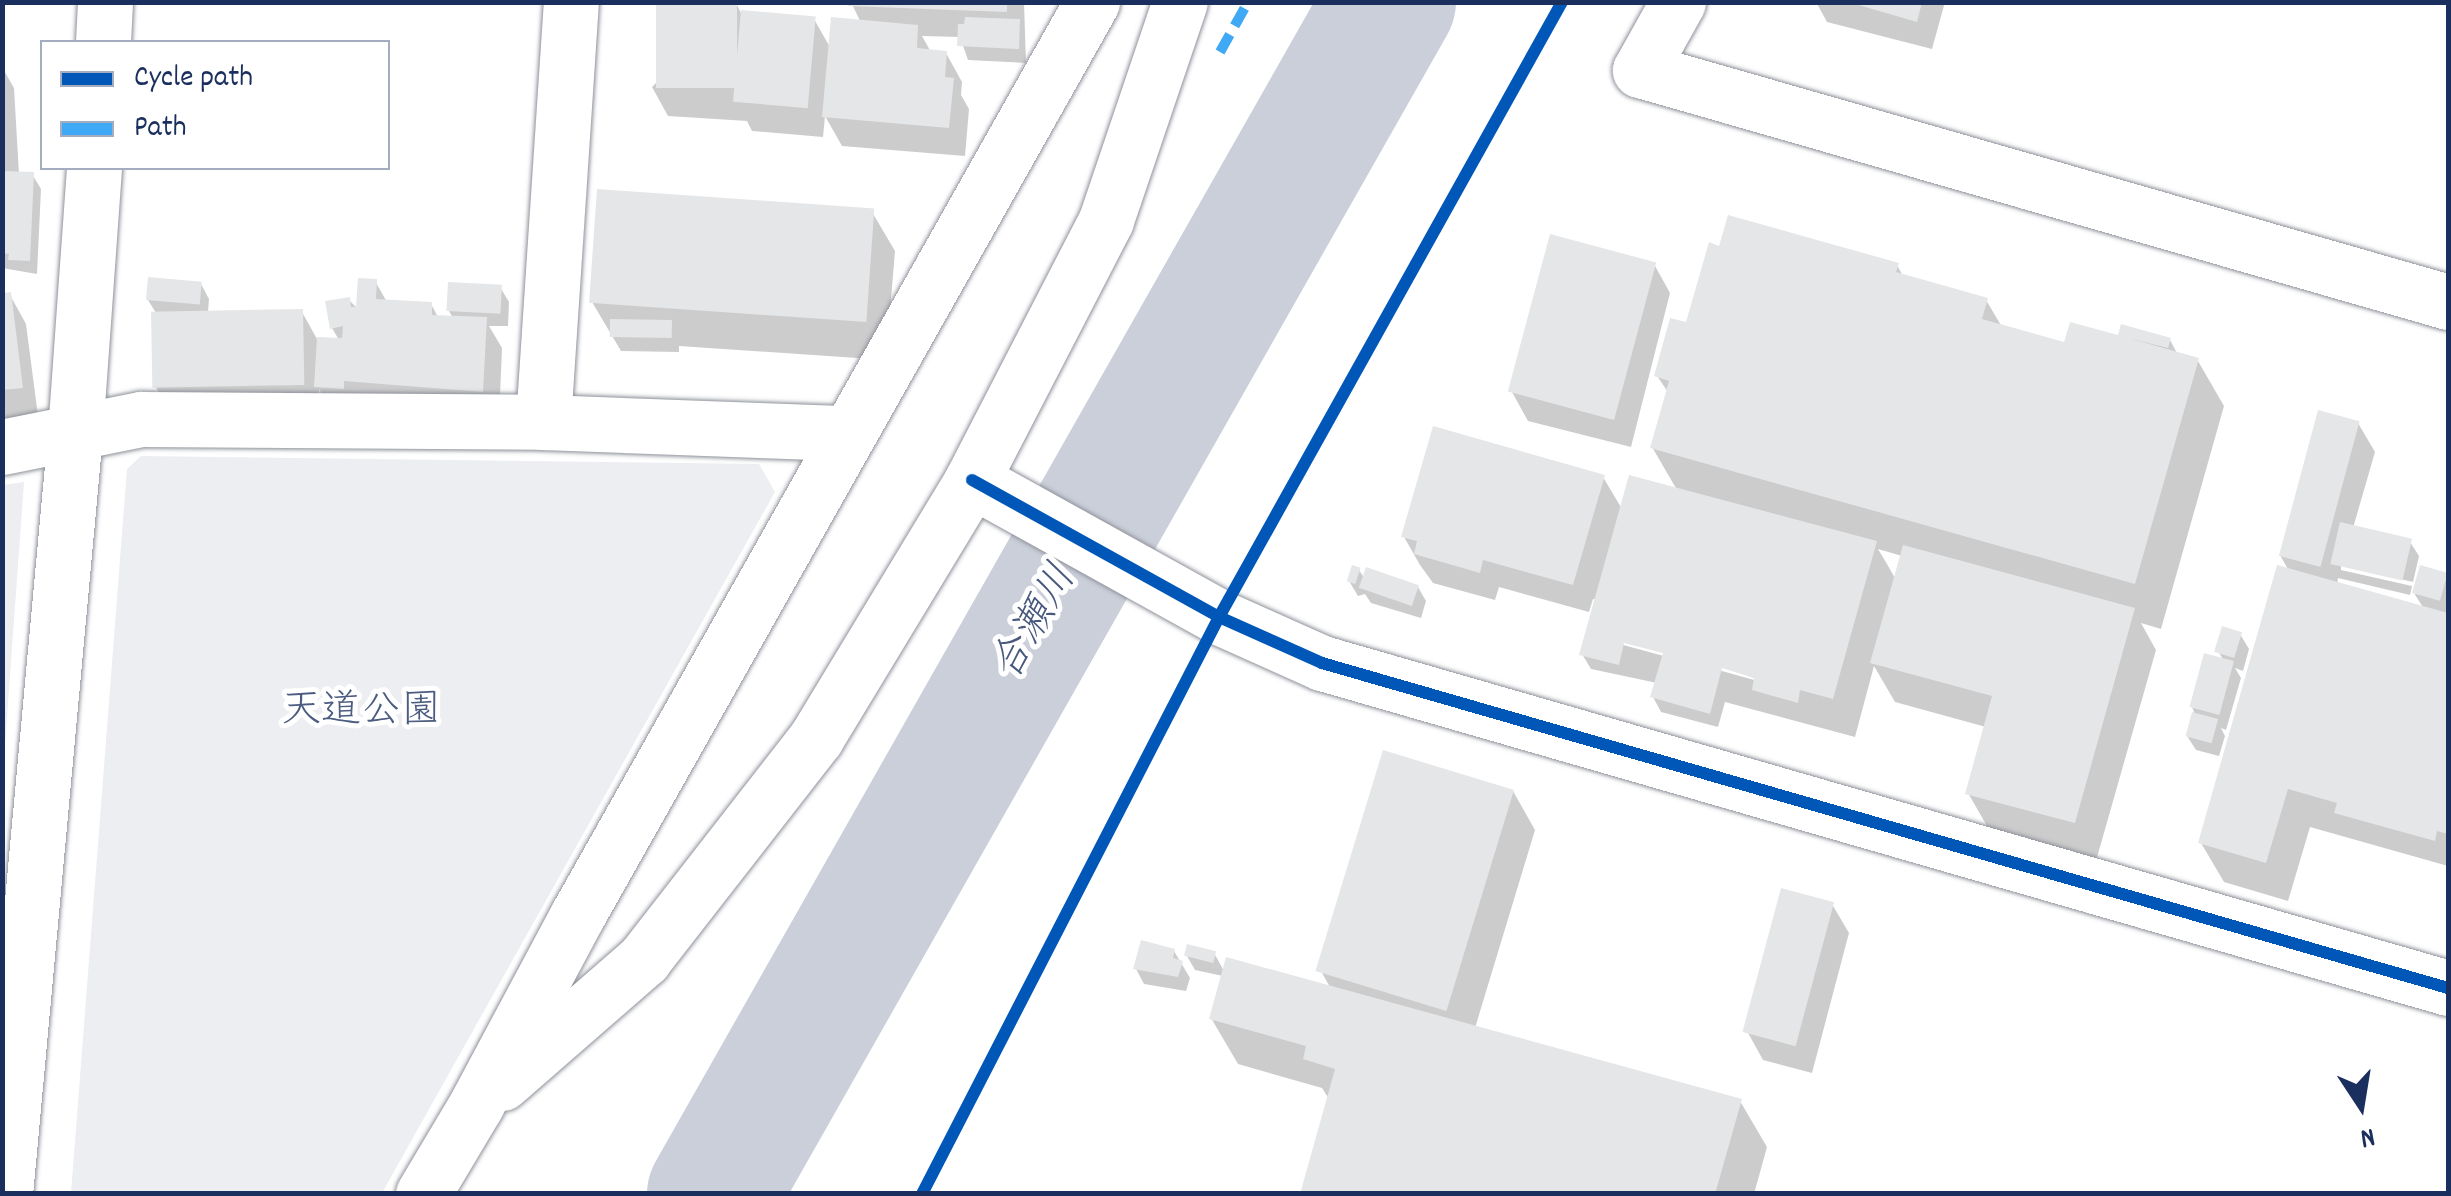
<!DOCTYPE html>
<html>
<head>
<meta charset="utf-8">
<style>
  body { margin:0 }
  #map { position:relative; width:2451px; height:1196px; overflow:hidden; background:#fff; font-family:Dekko,"Klee One",sans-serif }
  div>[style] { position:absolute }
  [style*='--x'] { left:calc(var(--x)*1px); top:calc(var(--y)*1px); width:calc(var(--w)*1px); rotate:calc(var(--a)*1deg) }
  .green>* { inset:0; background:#edeef2 }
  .shadow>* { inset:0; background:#0003 }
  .river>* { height:132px; margin:-66px; padding:0 66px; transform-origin:66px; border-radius:66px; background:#cbcfda }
  .building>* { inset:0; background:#e5e6e8; transform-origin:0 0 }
  .roads { filter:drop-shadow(0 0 2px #8e929a) drop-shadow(0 0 2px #8e929a) }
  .minor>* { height:55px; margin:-27.5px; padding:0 27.5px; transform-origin:27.5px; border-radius:27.5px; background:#fff }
  .tertiary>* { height:55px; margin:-27.5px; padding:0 27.5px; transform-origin:27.5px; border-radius:27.5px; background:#fff }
  .quiet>* { height:10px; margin-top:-5px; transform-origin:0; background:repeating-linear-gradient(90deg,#3fa9f5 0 20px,transparent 0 30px) }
  .cycleway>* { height:12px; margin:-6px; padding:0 6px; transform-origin:6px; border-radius:6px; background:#0057b8 }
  span { translate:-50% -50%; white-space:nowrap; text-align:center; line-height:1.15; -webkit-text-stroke:10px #fff; paint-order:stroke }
  .park-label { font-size:40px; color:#4c5c80 }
  .water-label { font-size:42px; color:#49597e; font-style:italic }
  .frame { position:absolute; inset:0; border:5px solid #1b2f5e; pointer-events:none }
  .legend { position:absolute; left:40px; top:40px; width:350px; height:130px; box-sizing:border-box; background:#fff; border:2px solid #a4acbf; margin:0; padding:12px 18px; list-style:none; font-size:30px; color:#1b2f5e }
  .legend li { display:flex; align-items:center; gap:20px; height:50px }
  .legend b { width:50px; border:2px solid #a4acbf }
  .north { position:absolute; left:2311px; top:1056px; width:100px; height:100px; -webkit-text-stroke:8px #fff; paint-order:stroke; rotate:168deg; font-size:28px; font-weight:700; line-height:40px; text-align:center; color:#1b2f5e }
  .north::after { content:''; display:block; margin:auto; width:35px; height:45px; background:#1b2f5e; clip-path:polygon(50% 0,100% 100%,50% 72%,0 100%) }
</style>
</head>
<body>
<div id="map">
  <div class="green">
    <i style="clip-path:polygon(141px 456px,759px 464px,775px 492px,382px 1193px,71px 1193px,127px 469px)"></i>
    <i style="clip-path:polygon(24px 482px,3px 772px,3px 485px)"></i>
  </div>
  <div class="shadow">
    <i style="clip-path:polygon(851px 2px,1024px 2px,1026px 63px,968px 60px,960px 37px,922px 36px,931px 52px,946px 53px,962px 82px,961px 95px,969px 109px,965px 156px,842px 146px,825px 116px,823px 137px,752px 131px,747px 121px,668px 116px,652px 87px,736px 3px,741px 13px,814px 19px,831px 49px,861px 23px)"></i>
    <i style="clip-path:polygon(1816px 2px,1945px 2px,1932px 49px,1827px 22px)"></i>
    <i style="clip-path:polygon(2px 67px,14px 88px,19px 174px,32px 174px,41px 189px,37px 274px,2px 268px)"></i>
    <i style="clip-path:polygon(872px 212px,895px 251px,886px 360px,679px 346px,679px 352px,621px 351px,592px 302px)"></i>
    <i style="clip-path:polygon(evenodd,1721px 248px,1897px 265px,1903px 276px,1986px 300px,2002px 327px,2066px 345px,2124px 340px,2121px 334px,2170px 340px,2178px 355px,2198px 361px,2224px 406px,2161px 629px,2141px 623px,2156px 650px,2096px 861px,1991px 833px,1968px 793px,1986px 727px,1895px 702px,1874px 666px,1855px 737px,1725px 702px,1718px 727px,1661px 712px,1653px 697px,1657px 683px,1591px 669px,1582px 654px,1597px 600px,1593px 599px,1589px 612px,1499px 587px,1495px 600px,1433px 583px,1420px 565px,1404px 537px,1603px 477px,1622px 509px,1677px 490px,1652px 447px,1668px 392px,1657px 376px,1687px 328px,1721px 248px,1878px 549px,1902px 556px,1896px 580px,1887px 564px,1878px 549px,1721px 248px,1616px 638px,1705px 662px,1704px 667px,1616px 643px,1616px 638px,1721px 248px,1714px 664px,1783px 688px,1722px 671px,1714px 664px)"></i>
    <i style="clip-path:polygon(1654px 264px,1670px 293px,1631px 447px,1528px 421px,1512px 392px)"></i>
    <i style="clip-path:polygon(375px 281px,387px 302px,431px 304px,438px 317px,453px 318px,449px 311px,500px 287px,509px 302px,508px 326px,489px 326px,502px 348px,499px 420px,326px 401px,319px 389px,319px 413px,170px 412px,154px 384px,156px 313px,148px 300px,201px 284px,209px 299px,208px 312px,302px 312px,317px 339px,339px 340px,332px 328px,349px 300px,358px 309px)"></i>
    <i style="clip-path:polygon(10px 295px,26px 324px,38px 416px,2px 447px,2px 296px)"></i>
    <i style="clip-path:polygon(2358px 423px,2375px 452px,2353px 528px,2410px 542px,2419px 556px,2413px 582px,2341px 565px,2341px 570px,2412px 586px,2410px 595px,2338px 578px,2337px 585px,2424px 609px,2414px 593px,2422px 568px,2448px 576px,2448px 866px,2310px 827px,2288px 901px,2224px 882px,2201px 843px,2289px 571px,2280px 555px)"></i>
    <i style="clip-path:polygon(1359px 570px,1365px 579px,1418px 587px,1426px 601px,1421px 618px,1371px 603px,1365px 594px,1358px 596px,1349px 581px)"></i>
    <i style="clip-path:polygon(2240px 634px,2249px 649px,2243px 671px,2235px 668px,2241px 678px,2226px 730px,2221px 728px,2225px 736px,2219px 756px,2196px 750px,2187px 736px,2194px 712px,2192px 707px,2224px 661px,2218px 651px)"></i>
    <i style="clip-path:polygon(1513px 791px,1535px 830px,1475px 1028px,1740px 1101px,1767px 1147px,1754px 1194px,1302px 1194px,1329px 1099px,1322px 1088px,1238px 1064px,1211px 1018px,1223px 976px,1195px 970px,1187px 956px,1214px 953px,1224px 971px,1331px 989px,1321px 971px)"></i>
    <i style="clip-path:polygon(1832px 904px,1849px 933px,1812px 1073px,1763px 1060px,1747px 1031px)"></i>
    <i style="clip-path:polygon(1174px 951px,1190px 978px,1186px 991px,1144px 984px,1136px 969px)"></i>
  </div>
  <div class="river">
    <i style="--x:713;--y:1194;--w:1371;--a:-60.41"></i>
  </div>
  <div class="building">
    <i style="left:656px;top:2px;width:81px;height:86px"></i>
    <i style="clip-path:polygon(848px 2px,1007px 2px,1007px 12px,848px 6px)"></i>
    <i style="clip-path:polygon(1848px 2px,1922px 2px,1917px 22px)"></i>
    <i style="left:741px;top:10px;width:75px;height:92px;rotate:5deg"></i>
    <i style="clip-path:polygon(831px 17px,918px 25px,917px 48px,947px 51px,945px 77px,954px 78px,949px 128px,822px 117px)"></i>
    <i style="clip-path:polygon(965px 17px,1020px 19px,1019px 49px,957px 46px,958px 24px,964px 24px)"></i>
    <i style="clip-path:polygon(2px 171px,34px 172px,30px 261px,8px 260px,9px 254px,2px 253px)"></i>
    <i style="left:597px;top:189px;width:278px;height:114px;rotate:4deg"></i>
    <i style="clip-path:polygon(1728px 215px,1899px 263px,1896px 272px,1988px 298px,1982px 319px,2064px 342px,2070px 322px,2118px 335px,2121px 324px,2171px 338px,2168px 348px,2128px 338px,2199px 358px,2135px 584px,1650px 448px,1669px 381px,1654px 376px,1670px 318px,1686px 322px,1709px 242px,1719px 246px)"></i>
    <i style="left:1550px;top:234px;width:110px;height:163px;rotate:15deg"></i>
    <i style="left:148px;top:277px;width:54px;height:23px;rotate:5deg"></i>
    <i style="clip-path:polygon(358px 278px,377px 279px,376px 299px,432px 302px,432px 315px,487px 317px,483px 392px,344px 381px,344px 389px,314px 387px,317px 337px,342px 338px,343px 326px,330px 329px,325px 301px,350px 297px,351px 307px,356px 307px)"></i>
    <i style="left:448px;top:282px;width:54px;height:29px;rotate:3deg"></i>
    <i style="clip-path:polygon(11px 292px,23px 388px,2px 390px,2px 293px)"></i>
    <i style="left:303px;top:309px;width:76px;height:152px;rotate:89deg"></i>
    <i style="left:610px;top:319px;width:62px;height:18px;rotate:1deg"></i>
    <i style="left:2318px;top:410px;width:43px;height:151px;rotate:15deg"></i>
    <i style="clip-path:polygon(1433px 426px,1605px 475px,1573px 585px,1483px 560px,1480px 573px,1414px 554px,1417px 541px,1401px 537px)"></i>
    <i style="clip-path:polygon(1629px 475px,1877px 541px,1833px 699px,1800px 690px,1798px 703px,1752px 690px,1754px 678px,1722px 668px,1710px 714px,1650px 697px,1663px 653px,1624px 643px,1619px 665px,1579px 655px)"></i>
    <i style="left:2340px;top:522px;width:74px;height:43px;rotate:13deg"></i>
    <i style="clip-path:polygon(1903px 545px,2135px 608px,2075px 823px,1965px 794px,1992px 696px,1870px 663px)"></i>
    <i style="left:1352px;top:565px;width:9px;height:17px;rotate:18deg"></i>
    <i style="clip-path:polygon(2277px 565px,2448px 613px,2448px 834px,2437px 831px,2435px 841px,2334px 813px,2337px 803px,2288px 789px,2266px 863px,2198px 843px)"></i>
    <i style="left:2420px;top:565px;width:29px;height:29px;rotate:16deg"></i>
    <i style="left:1366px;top:567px;width:56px;height:22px;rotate:19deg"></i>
    <i style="left:2222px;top:626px;width:21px;height:27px;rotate:17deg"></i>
    <i style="left:2204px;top:653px;width:31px;height:56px;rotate:15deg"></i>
    <i style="left:2192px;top:712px;width:27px;height:25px;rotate:15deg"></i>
    <i style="left:1383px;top:750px;width:137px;height:231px;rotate:17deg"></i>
    <i style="left:1781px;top:888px;width:55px;height:149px;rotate:15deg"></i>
    <i style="clip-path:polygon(1141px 940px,1175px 949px,1173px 958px,1183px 961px,1178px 977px,1133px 969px)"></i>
    <i style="left:1187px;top:944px;width:30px;height:12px;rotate:14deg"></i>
    <i style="clip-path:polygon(1226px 957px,1742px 1099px,1715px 1194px,1300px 1194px,1335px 1069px,1303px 1059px,1306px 1046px,1209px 1019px)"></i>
  </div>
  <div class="roads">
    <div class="minor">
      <i style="--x:1678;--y:2;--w:78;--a:119.2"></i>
      <i style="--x:1640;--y:70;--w:841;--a:16.02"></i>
      <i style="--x:543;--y:422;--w:421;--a:-86.2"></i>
      <i style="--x:2;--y:447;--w:142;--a:-11.4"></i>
      <i style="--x:141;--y:419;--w:402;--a:0.4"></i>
      <i style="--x:543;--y:422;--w:305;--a:2.1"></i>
      <i style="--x:972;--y:480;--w:282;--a:29"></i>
      <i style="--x:1219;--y:617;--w:113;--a:24.1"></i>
      <i style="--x:1322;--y:663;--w:1172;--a:16.1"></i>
      <i style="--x:502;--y:1083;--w:189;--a:-41.1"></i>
      <i style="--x:644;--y:959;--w:280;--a:-52.1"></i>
      <i style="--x:816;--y:738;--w:301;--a:-58.8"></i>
      <i style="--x:972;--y:480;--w:292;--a:-62.7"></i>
      <i style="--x:1106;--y:220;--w:230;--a:-71.3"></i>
      <i style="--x:423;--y:1194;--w:104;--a:-59.2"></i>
      <i style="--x:476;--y:1105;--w:214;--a:-61.9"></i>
      <i style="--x:577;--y:916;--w:1049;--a:-60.6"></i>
    </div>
    <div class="tertiary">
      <i style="--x:103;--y:42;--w:40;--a:-87.1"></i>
      <i style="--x:5;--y:1194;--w:764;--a:-84.74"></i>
      <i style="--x:75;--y:433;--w:266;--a:-85.9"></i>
    </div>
  </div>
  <div class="quiet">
    <i style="--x:1220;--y:52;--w:57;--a:-60.8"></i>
  </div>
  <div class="cycleway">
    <i style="--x:972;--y:480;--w:282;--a:29"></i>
    <i style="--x:1219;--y:617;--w:113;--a:24.1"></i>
    <i style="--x:1322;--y:663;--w:1172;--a:16.1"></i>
    <i style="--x:922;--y:1194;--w:649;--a:-62.76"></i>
    <i style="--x:1219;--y:617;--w:704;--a:-60.85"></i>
  </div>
  <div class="park-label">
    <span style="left:361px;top:714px">天道公園</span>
  </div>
  <div class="water-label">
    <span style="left:1037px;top:624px;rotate:-60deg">合瀬川</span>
  </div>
  <div class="frame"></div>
  <ul class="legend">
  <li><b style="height:12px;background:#0057b8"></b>Cycle path</li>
  <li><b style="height:12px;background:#3fa9f5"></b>Path</li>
  </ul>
  <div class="north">N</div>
</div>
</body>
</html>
